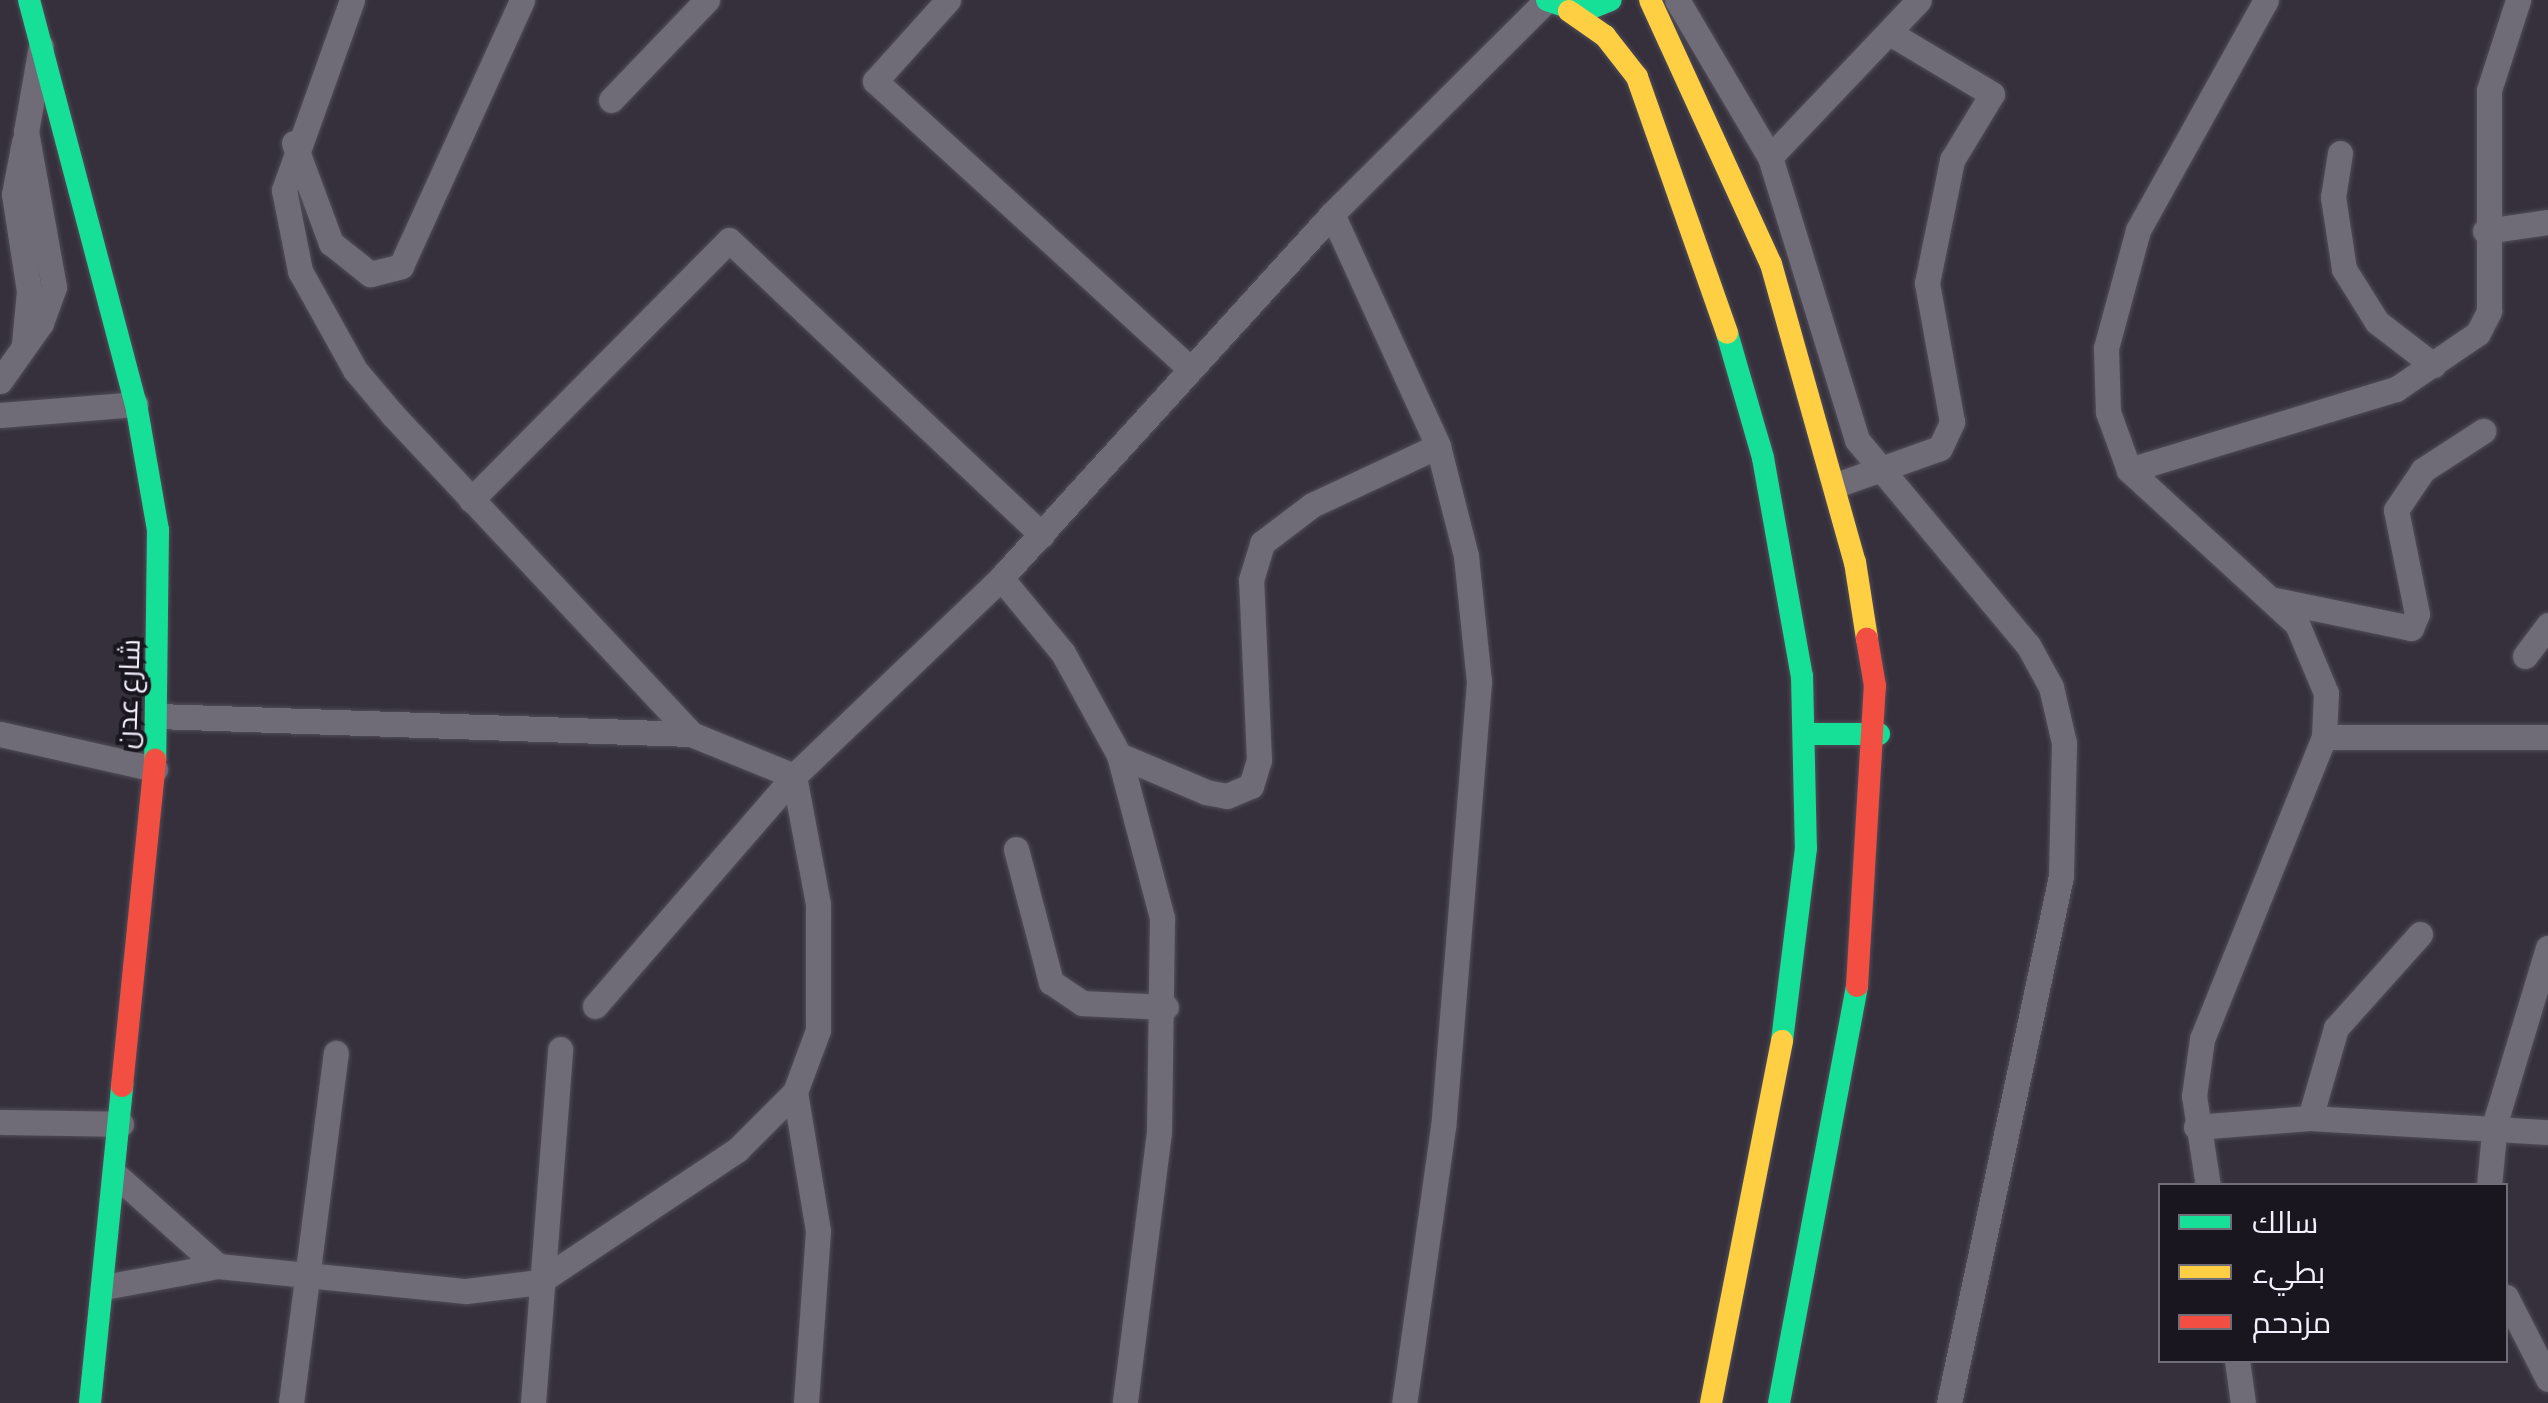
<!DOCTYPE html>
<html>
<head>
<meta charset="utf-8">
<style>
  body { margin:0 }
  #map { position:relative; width:2548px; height:1403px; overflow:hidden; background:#35303c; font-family:Manrope,Cairo,sans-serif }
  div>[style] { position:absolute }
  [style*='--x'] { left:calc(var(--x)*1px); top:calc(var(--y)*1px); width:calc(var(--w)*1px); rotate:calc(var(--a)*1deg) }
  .roads { filter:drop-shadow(0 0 2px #514d57) drop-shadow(0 0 2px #514d57) }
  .street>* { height:25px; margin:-12.5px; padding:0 12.5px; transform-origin:12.5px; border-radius:12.5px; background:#706c77 }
  .fast>* { height:22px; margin:-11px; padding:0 11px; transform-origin:11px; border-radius:11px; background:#16e098 }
  .slow>* { height:22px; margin:-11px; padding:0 11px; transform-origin:11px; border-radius:11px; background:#ffcf43 }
  .jam>* { height:22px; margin:-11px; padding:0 11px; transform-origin:11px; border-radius:11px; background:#f24e42 }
  span { translate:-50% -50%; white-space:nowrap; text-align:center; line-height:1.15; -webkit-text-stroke:8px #1a1620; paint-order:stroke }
  .street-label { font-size:28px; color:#f4effd }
  .legend { position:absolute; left:2158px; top:1183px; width:350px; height:180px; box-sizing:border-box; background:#1a1620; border:2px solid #716d78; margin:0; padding:12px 18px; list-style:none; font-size:30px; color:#f4effd }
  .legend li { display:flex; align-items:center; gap:20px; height:50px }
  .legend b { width:50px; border:2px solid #716d78 }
</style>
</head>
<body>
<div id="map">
  <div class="roads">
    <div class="street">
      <i style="--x:352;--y:0;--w:202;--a:109.7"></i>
      <i style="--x:284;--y:190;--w:83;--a:78.8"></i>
      <i style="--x:300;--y:271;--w:113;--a:60.9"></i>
      <i style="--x:355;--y:370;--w:59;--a:49.8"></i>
      <i style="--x:393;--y:415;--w:437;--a:46.9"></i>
      <i style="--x:948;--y:0;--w:109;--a:132"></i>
      <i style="--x:875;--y:81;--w:427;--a:42.4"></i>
      <i style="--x:1677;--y:0;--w:182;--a:59.4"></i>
      <i style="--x:1770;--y:157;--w:296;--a:72.9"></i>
      <i style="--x:1857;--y:440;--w:267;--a:50.2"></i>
      <i style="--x:2028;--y:645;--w:48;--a:61.3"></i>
      <i style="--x:2051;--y:687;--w:57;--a:76.9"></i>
      <i style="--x:2064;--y:743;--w:133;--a:91.3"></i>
      <i style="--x:2061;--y:876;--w:539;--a:102"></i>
      <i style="--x:611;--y:100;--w:139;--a:-46.2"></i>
      <i style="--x:294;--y:143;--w:107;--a:69.7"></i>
      <i style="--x:331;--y:243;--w:50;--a:38.5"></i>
      <i style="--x:370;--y:274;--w:32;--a:-14"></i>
      <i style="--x:401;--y:266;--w:292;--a:-65.5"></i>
      <i style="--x:2340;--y:153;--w:45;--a:99"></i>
      <i style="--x:2333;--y:197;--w:73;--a:81.3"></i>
      <i style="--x:2344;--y:269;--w:62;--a:58.1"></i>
      <i style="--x:2377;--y:322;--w:71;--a:37.5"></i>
      <i style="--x:1770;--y:157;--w:216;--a:-46.5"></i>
      <i style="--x:1332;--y:214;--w:255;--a:65.4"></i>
      <i style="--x:1438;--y:446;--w:114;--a:75.7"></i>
      <i style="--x:1466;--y:556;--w:127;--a:84.1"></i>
      <i style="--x:1479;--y:682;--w:446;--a:94.6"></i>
      <i style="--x:1443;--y:1127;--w:279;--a:98"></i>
      <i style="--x:2485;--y:231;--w:64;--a:-8.1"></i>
      <i style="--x:24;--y:344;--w:53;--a:-84.6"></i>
      <i style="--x:29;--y:291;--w:98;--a:-98.8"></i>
      <i style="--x:14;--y:194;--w:53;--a:-79.1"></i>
      <i style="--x:0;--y:381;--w:71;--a:-54.7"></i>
      <i style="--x:41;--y:323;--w:38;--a:-70"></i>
      <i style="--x:54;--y:287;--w:158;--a:-100.2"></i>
      <i style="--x:26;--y:132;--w:87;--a:-80.1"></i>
      <i style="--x:0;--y:415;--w:136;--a:-4.6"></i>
      <i style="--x:2129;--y:470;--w:279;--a:-16.9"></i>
      <i style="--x:2396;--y:389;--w:99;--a:-34.3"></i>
      <i style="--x:2478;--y:333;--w:25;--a:-63"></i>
      <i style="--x:2489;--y:311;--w:221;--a:-90"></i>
      <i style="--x:2489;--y:90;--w:95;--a:-72.1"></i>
      <i style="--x:1836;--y:485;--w:110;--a:-19.6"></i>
      <i style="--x:1940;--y:448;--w:29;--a:-65"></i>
      <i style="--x:1952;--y:422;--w:141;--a:-100.2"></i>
      <i style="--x:1927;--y:283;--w:126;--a:-78.5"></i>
      <i style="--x:1952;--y:160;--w:77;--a:-58.8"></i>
      <i style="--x:1992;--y:94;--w:115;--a:-149.2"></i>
      <i style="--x:471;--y:500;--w:366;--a:-45.2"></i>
      <i style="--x:729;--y:240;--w:430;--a:43.3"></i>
      <i style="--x:1001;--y:578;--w:97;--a:50.4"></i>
      <i style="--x:1063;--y:653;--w:116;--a:61.2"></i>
      <i style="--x:1119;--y:755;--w:169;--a:75.2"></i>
      <i style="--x:1162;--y:918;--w:214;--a:90.8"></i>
      <i style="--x:1159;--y:1132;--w:273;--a:97.2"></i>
      <i style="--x:2275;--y:600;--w:139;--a:11.6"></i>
      <i style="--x:2411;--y:628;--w:15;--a:-67"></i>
      <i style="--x:2417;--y:614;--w:106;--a:-101.4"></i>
      <i style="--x:2396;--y:510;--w:48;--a:-56"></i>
      <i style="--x:2423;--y:470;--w:72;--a:-33"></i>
      <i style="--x:2525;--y:656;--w:39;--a:-53"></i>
      <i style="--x:0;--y:734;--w:159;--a:12.7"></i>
      <i style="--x:2324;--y:737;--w:224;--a:0"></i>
      <i style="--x:1119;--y:755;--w:95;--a:23"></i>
      <i style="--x:1206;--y:792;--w:21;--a:11"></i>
      <i style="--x:1227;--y:796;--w:26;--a:-23"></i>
      <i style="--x:1251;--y:786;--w:27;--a:-73"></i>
      <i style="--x:1259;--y:760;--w:180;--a:-92.5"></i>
      <i style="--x:1251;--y:580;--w:39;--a:-73"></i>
      <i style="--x:1262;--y:543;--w:63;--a:-37.2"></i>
      <i style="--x:1312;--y:505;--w:139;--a:-25.1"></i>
      <i style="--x:1016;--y:849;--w:138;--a:75.3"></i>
      <i style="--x:1051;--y:982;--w:37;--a:34"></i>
      <i style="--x:1082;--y:1003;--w:84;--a:2.7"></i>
      <i style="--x:595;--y:1006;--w:304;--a:-49.1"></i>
      <i style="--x:794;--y:776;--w:286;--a:-43.7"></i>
      <i style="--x:1001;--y:578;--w:492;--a:-47.7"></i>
      <i style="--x:1332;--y:214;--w:303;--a:-44.9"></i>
      <i style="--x:795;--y:1092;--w:141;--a:80.6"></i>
      <i style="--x:818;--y:1231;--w:172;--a:94"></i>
      <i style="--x:2310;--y:1118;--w:94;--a:-73.9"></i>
      <i style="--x:2336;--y:1028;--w:126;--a:-48.2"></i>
      <i style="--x:0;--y:1122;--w:121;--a:0.9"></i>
      <i style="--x:2196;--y:1127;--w:114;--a:-4.5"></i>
      <i style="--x:2310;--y:1118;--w:238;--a:3.4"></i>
      <i style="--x:117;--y:1176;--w:135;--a:41.7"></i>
      <i style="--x:2208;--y:1186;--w:91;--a:-98.8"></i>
      <i style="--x:2194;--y:1096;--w:58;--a:-82"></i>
      <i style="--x:2202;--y:1039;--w:326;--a:-68"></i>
      <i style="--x:2324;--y:737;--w:44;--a:-87.4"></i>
      <i style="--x:2326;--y:693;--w:75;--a:-112.8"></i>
      <i style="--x:2297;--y:624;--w:228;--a:-137.5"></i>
      <i style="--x:2129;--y:470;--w:62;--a:-109.9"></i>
      <i style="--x:2108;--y:412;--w:64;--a:-91.8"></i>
      <i style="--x:2106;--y:348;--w:122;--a:-74.8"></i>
      <i style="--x:2138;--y:230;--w:263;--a:-60.9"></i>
      <i style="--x:2489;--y:1186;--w:63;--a:-84.6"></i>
      <i style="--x:2495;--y:1123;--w:183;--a:-73.2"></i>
      <i style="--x:104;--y:1287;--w:116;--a:-10.4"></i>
      <i style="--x:218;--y:1266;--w:249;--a:5.8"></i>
      <i style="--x:466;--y:1291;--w:74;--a:-7"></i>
      <i style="--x:539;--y:1282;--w:238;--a:-33.7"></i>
      <i style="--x:737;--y:1150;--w:82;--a:-45"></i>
      <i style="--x:795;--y:1092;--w:66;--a:-69.6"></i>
      <i style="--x:818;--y:1030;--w:126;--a:-90"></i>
      <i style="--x:818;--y:904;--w:130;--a:-100.6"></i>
      <i style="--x:794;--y:776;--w:111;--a:-157.8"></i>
      <i style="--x:691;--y:734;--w:533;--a:-178.07"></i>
      <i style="--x:2506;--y:1297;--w:92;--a:62.9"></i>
      <i style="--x:2237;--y:1360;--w:43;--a:82.1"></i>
      <i style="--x:291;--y:1403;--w:353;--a:-82.7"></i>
      <i style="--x:533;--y:1403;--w:355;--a:-85.6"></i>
    </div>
    <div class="fast">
      <i style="--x:29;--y:0;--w:418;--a:75.2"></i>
      <i style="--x:136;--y:404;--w:128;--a:80.1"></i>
      <i style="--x:158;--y:530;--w:230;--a:90.7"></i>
      <i style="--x:1547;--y:0;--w:36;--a:19"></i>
      <i style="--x:1581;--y:12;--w:32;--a:-22"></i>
      <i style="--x:1727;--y:333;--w:130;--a:73.9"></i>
      <i style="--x:1763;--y:458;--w:221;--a:79.9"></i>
      <i style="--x:1802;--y:676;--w:172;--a:88.7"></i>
      <i style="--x:1806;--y:848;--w:194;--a:97.1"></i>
      <i style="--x:1806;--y:734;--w:73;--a:0"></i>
      <i style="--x:90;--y:1403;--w:319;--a:-84.2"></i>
      <i style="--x:1779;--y:1403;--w:424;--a:-79.4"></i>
    </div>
    <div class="slow">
      <i style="--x:1650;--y:0;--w:290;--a:65.4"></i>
      <i style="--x:1771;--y:264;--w:310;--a:74.3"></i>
      <i style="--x:1855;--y:562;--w:78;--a:81.1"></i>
      <i style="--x:1569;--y:11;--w:44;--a:34.8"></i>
      <i style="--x:1605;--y:36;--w:52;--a:52"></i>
      <i style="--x:1637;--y:77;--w:271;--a:70.6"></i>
      <i style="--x:1711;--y:1403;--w:369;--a:-78.9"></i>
    </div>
    <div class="jam">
      <i style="--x:1857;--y:986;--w:301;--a:-86.6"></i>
      <i style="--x:1875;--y:686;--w:48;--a:-99.7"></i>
      <i style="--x:122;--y:1086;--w:328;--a:-84.2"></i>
    </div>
  </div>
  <div class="street-label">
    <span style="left:127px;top:694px;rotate:-88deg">شارع عدن</span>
  </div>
  <ul class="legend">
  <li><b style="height:12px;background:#16e098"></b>سالك</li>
  <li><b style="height:12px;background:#ffcf43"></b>بطيء</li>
  <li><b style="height:12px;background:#f24e42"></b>مزدحم</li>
  </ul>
</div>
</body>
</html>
